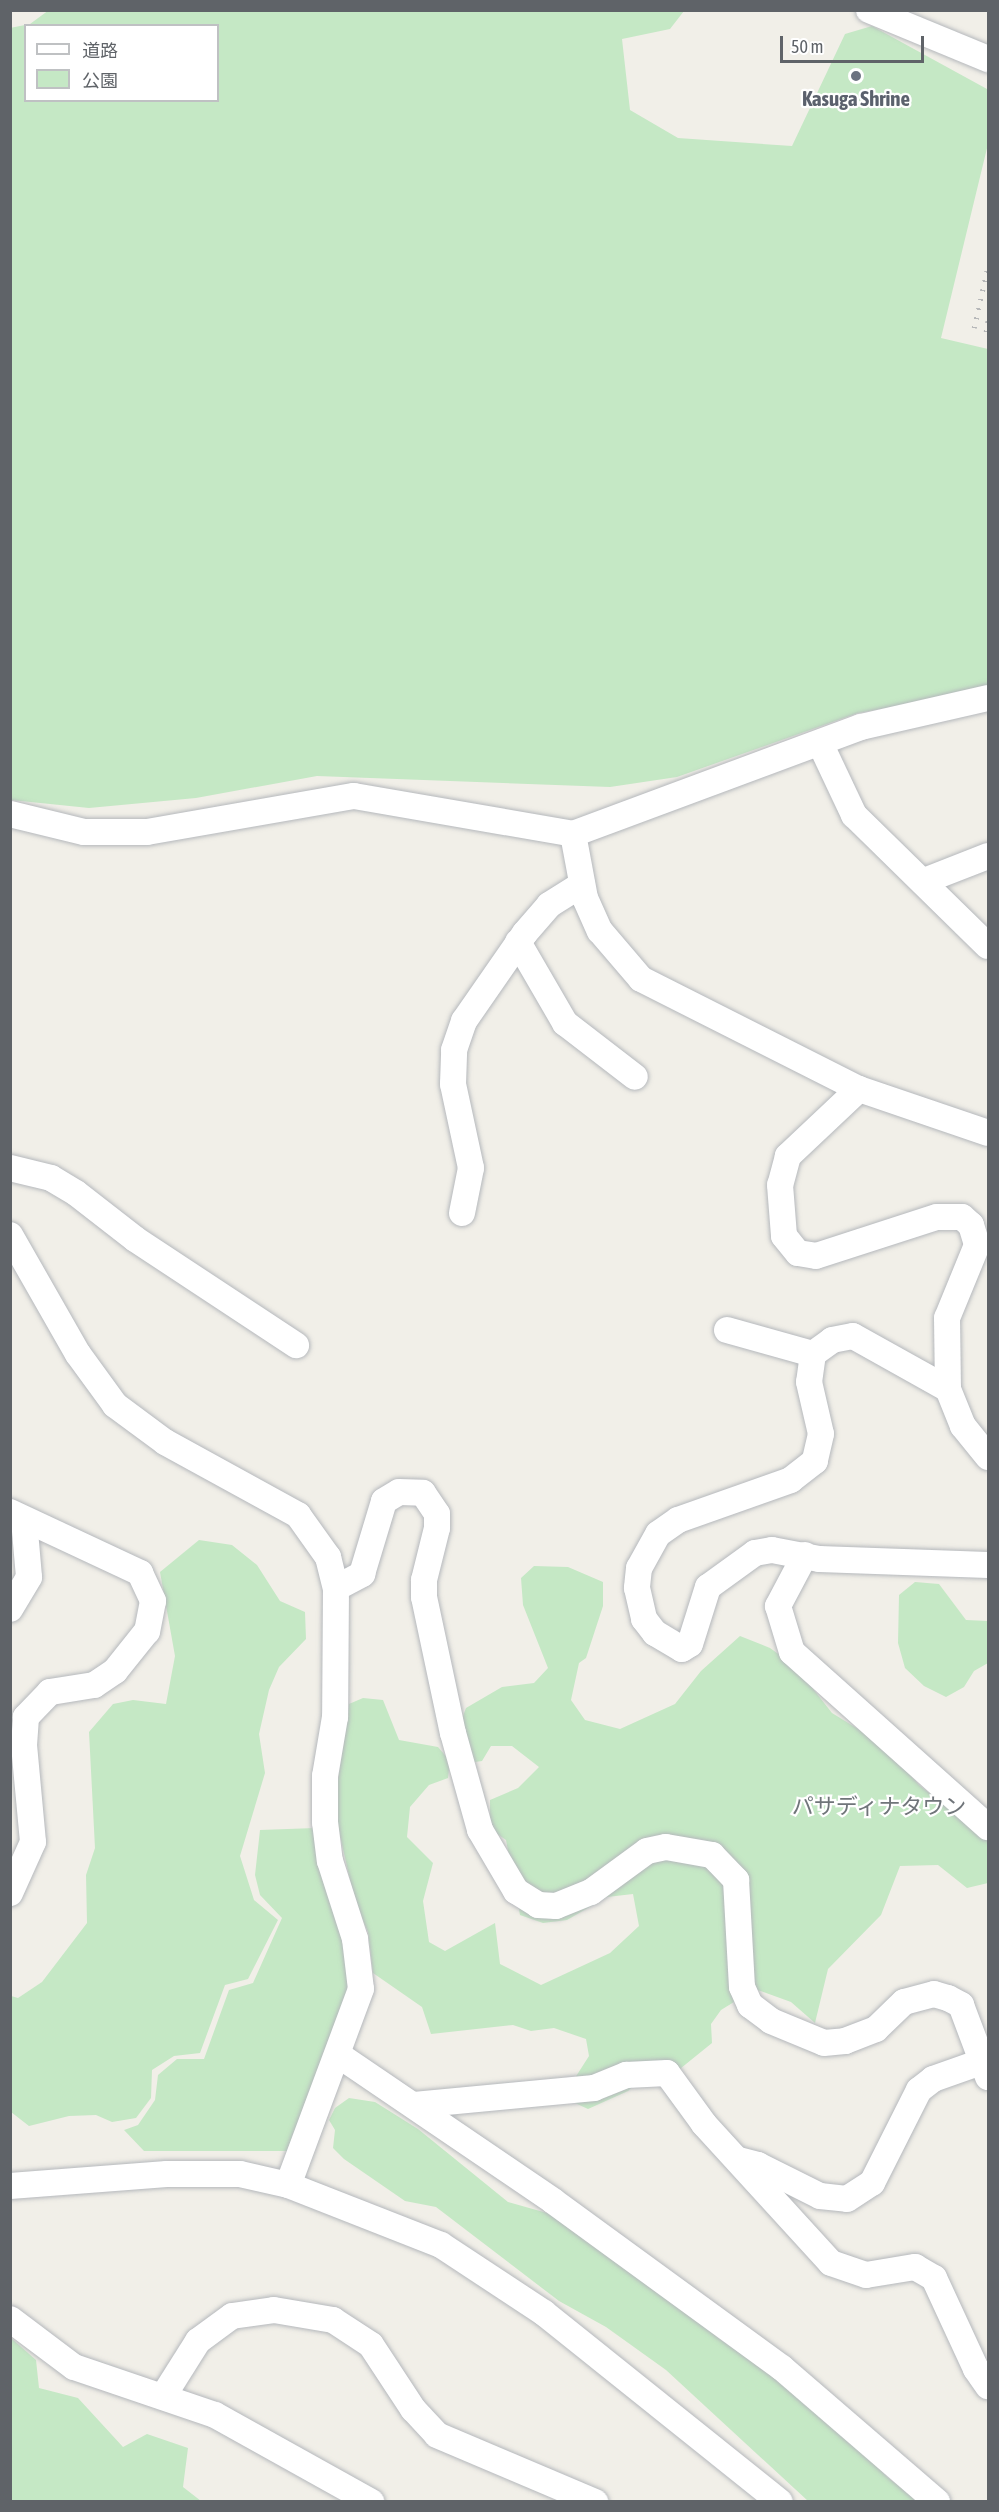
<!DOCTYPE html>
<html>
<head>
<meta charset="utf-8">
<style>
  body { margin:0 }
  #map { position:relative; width:999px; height:2512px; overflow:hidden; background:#f1efe8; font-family:"Asap Condensed","Noto Sans JP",sans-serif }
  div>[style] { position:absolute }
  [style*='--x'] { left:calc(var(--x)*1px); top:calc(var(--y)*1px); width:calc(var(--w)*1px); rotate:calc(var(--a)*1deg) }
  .green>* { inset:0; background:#c5e8c5 }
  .roads { filter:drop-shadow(0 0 2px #b5b8bc) drop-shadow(0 0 2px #b5b8bc) }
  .minor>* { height:26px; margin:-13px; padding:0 13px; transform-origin:13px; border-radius:13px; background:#fff }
  .rail>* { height:4.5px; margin-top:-2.25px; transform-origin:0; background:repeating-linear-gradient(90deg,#b6b7b8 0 1.5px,transparent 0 9.5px) }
  .dots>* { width:16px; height:16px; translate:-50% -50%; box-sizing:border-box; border:3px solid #fff; border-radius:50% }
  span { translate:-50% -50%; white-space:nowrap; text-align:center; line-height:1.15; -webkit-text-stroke:4.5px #fff; paint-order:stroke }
  .worship-label { font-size:21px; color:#5b616d; font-weight:700 }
  .neighbourhood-label { font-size:22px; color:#70757a }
  .frame { position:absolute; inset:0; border:12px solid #5f6368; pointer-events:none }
  .legend { position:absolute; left:24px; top:24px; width:195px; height:78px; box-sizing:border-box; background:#fff; border:2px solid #bfc1c3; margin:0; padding:8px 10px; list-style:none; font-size:18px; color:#5f6368 }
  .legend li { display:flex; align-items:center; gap:12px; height:30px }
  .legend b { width:30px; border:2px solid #bfc1c3 }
  .scale { position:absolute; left:780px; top:36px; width:144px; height:27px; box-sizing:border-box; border:3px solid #5f6368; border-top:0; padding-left:8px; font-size:18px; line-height:21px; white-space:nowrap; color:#5f6368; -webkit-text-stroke:4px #fff; paint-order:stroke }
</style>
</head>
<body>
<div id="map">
  <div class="green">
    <i style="clip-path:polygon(evenodd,49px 10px,684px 11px,670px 29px,622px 39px,630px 110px,678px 138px,792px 146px,845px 34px,872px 26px,987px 89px,988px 144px,941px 338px,988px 349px,988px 690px,858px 713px,677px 777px,610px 787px,317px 776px,196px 798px,89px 808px,11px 800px,10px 28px,30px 24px,49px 10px,26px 26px,218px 26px,218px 100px,26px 100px,26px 26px)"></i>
    <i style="clip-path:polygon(199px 1540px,232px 1545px,257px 1565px,280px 1601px,305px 1612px,306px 1639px,279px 1667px,269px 1690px,259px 1734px,265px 1773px,240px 1856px,254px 1900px,278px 1920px,248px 1979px,225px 1985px,200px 2053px,174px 2056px,152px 2070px,151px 2098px,136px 2118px,112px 2122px,96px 2115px,69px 2116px,29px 2126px,11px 2112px,11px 1996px,18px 1998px,42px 1982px,87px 1923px,86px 1875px,95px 1848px,89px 1732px,113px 1704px,133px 1700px,166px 1704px,175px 1656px,160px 1572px)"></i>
    <i style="clip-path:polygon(534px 1566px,568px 1567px,603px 1582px,603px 1606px,586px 1658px,579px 1663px,571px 1700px,585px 1720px,620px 1729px,675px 1704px,701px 1671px,740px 1636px,770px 1648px,795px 1666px,832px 1713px,884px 1745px,919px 1785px,988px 1840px,988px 1883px,967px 1888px,938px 1865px,900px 1866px,881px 1915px,828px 1969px,815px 2023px,791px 2002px,755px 1989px,721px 2010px,711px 2024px,712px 2043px,665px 2081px,641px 2079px,628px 2091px,588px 2109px,575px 2103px,573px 2081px,589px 2056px,586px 2039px,554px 2028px,531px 2031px,513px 2025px,431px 2034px,422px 2007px,373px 1973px,368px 1932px,355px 1902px,334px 1809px,349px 1704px,363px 1698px,383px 1700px,399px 1740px,438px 1747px,450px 1761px,448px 1778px,429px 1785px,410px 1807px,407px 1837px,433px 1863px,423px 1901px,429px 1942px,445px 1951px,495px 1923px,500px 1964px,541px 1985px,610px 1953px,639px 1926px,633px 1894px,607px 1897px,567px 1920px,543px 1923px,520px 1915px,506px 1840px,490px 1829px,490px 1800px,518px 1788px,539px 1767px,512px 1746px,491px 1746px,482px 1761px,468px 1763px,460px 1724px,466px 1708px,502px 1687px,534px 1683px,548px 1668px,523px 1605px,521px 1578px)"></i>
    <i style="clip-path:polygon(915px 1582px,939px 1584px,966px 1620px,988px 1621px,988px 1663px,974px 1671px,964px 1687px,946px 1697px,924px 1686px,905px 1668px,898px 1643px,899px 1595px)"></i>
    <i style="clip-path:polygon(315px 1828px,352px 1972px,333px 2040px,291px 2151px,144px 2151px,124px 2130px,138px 2125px,155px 2100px,158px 2075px,177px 2059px,204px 2059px,229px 1990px,253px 1983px,282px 1918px,260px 1895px,255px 1875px,260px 1830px)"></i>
    <i style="clip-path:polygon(349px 2098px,375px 2102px,418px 2129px,508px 2202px,554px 2215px,580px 2228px,721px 2340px,796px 2392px,851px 2438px,887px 2477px,919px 2501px,808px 2501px,666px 2370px,606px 2327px,559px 2301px,436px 2207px,405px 2201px,344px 2159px,333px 2148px,335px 2130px,329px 2120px,335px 2108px)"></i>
    <i style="clip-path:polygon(11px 2338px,36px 2360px,39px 2388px,78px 2398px,123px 2447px,147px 2434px,188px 2448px,183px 2487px,201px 2501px,11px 2501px)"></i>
  </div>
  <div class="roads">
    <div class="minor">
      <i style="--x:869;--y:10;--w:129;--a:22.4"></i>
      <i style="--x:820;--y:743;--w:80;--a:64.7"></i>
      <i style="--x:854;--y:815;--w:187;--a:44.4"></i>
      <i style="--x:10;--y:814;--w:76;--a:13.7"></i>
      <i style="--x:84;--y:832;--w:63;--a:0"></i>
      <i style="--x:147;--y:832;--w:210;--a:-9.9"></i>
      <i style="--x:354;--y:796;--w:222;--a:9.8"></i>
      <i style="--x:573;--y:834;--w:307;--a:-20.4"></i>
      <i style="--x:861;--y:727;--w:130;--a:-12.9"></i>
      <i style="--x:573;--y:834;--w:65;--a:79.4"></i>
      <i style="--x:585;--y:898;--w:36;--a:66"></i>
      <i style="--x:600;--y:931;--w:63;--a:49.5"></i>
      <i style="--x:641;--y:979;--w:244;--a:26.8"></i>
      <i style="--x:859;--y:1089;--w:136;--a:18.8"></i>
      <i style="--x:924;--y:881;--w:69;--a:-21.3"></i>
      <i style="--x:518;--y:942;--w:94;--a:59.9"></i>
      <i style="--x:565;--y:1023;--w:88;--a:37.6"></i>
      <i style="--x:859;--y:1089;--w:98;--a:136.7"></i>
      <i style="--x:788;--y:1156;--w:30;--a:105"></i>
      <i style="--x:780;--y:1185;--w:51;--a:85.5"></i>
      <i style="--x:784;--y:1236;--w:22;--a:51"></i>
      <i style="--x:798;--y:1253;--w:18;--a:9"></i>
      <i style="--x:816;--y:1256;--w:127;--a:-17.9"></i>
      <i style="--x:937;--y:1217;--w:25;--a:0"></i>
      <i style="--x:962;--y:1217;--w:12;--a:42"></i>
      <i style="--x:971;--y:1225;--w:21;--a:73"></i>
      <i style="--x:977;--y:1245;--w:79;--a:112.3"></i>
      <i style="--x:947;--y:1318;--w:71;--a:89.2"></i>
      <i style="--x:10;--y:1168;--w:42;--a:13.7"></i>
      <i style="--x:51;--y:1178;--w:29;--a:31"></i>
      <i style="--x:76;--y:1193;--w:75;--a:37.9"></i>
      <i style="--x:135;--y:1239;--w:193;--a:33.4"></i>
      <i style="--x:462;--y:1213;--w:46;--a:-78.7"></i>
      <i style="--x:471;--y:1168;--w:86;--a:-102.1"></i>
      <i style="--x:453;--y:1084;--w:34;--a:-88"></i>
      <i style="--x:454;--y:1050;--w:31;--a:-71"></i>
      <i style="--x:464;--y:1021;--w:107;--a:-55.3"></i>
      <i style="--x:525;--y:933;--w:37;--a:-49"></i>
      <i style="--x:549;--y:905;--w:39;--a:-32"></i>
      <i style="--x:10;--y:1235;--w:137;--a:60.3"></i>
      <i style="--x:78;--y:1354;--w:63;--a:54"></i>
      <i style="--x:115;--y:1405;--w:62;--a:36.5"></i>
      <i style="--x:165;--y:1442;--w:152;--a:28.8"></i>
      <i style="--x:298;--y:1515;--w:52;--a:54.5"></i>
      <i style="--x:328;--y:1557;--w:32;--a:76"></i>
      <i style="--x:336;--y:1588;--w:129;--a:90.4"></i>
      <i style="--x:335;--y:1717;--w:60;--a:99.6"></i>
      <i style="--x:325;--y:1776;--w:46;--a:90"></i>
      <i style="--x:325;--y:1822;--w:39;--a:83"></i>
      <i style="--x:330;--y:1861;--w:82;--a:72.2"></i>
      <i style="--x:355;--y:1939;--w:50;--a:83.2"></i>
      <i style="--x:361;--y:1989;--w:209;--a:110.4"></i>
      <i style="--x:727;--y:1330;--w:89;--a:15.6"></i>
      <i style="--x:813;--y:1354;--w:24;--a:-36"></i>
      <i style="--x:832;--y:1340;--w:21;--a:-11"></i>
      <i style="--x:853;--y:1336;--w:109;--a:29.2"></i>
      <i style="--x:948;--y:1389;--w:40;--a:68"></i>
      <i style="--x:963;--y:1426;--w:40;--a:51"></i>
      <i style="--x:813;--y:1354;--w:28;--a:98"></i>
      <i style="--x:809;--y:1382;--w:53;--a:77"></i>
      <i style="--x:821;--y:1434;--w:28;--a:103"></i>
      <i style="--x:815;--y:1461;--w:31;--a:142"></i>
      <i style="--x:791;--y:1480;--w:120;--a:160.5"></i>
      <i style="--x:678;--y:1520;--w:24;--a:145"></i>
      <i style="--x:658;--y:1534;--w:39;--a:119"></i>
      <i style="--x:639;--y:1568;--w:20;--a:96"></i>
      <i style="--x:637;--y:1588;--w:32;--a:77"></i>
      <i style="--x:644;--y:1619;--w:18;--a:52"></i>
      <i style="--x:655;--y:1633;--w:31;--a:31"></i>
      <i style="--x:682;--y:1649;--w:9;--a:-32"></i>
      <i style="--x:690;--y:1644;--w:60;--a:-72.5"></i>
      <i style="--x:708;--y:1587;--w:58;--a:-35.9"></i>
      <i style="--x:755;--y:1553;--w:17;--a:-10"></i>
      <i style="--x:772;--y:1550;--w:48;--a:10.8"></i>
      <i style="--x:819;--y:1559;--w:169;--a:2"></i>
      <i style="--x:10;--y:1512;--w:144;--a:25.1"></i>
      <i style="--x:140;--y:1573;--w:31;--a:65"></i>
      <i style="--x:153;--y:1601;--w:31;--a:101"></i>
      <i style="--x:147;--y:1631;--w:51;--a:128.7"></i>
      <i style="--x:115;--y:1671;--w:25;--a:146"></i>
      <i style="--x:94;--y:1685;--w:45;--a:171"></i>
      <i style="--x:50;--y:1692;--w:35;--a:134"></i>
      <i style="--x:26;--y:1717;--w:28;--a:94"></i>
      <i style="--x:24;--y:1745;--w:97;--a:84.7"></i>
      <i style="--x:33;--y:1842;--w:56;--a:114.3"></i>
      <i style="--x:805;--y:1555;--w:58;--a:117.9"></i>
      <i style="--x:778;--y:1606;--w:48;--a:73.1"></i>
      <i style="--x:792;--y:1652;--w:263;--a:41.8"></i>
      <i style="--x:336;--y:1588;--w:30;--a:-28"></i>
      <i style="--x:362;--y:1574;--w:76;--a:-73.2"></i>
      <i style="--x:384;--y:1501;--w:17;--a:-31"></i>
      <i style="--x:399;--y:1492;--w:24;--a:2"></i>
      <i style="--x:423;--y:1493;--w:25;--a:56"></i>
      <i style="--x:437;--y:1514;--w:14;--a:90"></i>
      <i style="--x:437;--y:1528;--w:54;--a:104"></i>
      <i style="--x:424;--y:1580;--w:17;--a:90"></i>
      <i style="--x:424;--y:1597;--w:139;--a:78"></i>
      <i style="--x:453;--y:1733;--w:101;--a:74.4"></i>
      <i style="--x:480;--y:1830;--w:71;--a:59.5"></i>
      <i style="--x:516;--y:1891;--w:26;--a:32"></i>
      <i style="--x:538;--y:1905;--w:18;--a:3"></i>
      <i style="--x:556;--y:1906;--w:38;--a:-22"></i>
      <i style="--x:591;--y:1892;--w:69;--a:-36.2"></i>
      <i style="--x:647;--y:1851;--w:19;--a:-12"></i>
      <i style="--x:666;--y:1847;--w:47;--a:9.9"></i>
      <i style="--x:712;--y:1855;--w:35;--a:46"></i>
      <i style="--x:736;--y:1880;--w:107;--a:86.8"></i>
      <i style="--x:742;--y:1987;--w:20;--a:66"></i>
      <i style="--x:750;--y:2005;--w:26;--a:37"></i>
      <i style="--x:771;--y:2021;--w:57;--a:22.5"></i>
      <i style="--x:824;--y:2043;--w:21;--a:-5"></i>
      <i style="--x:845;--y:2041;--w:33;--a:-21"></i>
      <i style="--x:876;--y:2029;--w:39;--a:-44"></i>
      <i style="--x:904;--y:2002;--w:31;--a:-15"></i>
      <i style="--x:934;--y:1994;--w:15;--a:16"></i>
      <i style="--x:948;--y:1998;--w:15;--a:28"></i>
      <i style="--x:961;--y:2005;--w:77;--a:69.4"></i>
      <i style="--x:10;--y:1609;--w:37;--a:-59"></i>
      <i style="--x:29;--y:1577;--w:57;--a:-95"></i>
      <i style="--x:340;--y:2056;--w:258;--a:34.2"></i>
      <i style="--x:553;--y:2201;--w:283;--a:36.1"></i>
      <i style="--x:782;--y:2368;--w:205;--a:40.8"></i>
      <i style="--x:414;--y:2105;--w:181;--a:-5.4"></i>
      <i style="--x:594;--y:2088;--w:35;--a:-22"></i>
      <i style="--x:626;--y:2075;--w:41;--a:-2.8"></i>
      <i style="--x:667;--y:2073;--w:63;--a:54"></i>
      <i style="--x:704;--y:2124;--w:188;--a:47.6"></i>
      <i style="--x:831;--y:2263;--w:37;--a:19"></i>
      <i style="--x:866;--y:2275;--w:50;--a:-9.3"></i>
      <i style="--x:915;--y:2267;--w:22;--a:30"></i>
      <i style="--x:934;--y:2278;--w:100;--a:65.2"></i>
      <i style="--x:976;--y:2369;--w:21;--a:55"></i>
      <i style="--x:739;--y:2160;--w:20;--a:15"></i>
      <i style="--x:758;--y:2165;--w:69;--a:26.6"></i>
      <i style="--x:820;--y:2196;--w:27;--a:6"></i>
      <i style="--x:847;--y:2199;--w:30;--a:-33"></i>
      <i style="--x:872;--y:2183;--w:104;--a:-63.2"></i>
      <i style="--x:919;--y:2090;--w:18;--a:-38"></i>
      <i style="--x:933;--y:2079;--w:51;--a:-19.5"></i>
      <i style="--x:10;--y:2186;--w:157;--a:-4.4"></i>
      <i style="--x:167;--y:2174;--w:73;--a:0"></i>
      <i style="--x:240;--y:2174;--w:49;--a:12.9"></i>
      <i style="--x:288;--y:2185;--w:164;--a:21.4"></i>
      <i style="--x:441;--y:2245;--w:123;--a:33.4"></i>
      <i style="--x:544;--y:2313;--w:302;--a:38.7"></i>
      <i style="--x:10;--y:2319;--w:80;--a:36.9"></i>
      <i style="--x:74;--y:2367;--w:149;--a:18.8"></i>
      <i style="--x:215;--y:2415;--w:179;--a:29.1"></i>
      <i style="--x:164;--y:2395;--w:64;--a:-57.8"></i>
      <i style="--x:198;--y:2341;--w:42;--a:-36.3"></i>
      <i style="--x:232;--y:2316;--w:42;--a:-8.1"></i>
      <i style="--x:274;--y:2310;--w:60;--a:9.6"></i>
      <i style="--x:333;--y:2320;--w:45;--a:33.3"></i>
      <i style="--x:371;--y:2345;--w:77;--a:56.7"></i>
      <i style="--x:413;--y:2409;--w:35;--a:47"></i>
      <i style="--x:437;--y:2435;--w:172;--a:23"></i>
    </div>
  </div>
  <div class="rail">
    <i style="--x:974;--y:328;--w:65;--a:-77.5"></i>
    <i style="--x:986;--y:332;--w:13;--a:-81"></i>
  </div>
  <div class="dots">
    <i style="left:856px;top:76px;background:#6b7280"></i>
  </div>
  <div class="worship-label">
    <span style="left:856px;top:98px">Kasuga Shrine</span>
  </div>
  <div class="neighbourhood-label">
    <span style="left:879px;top:1807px">パサディナタウン</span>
  </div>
  <div class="frame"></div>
  <ul class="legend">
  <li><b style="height:8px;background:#fff"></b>道路</li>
  <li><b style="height:16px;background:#c5e8c5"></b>公園</li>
  </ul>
  <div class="scale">50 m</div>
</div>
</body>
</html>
